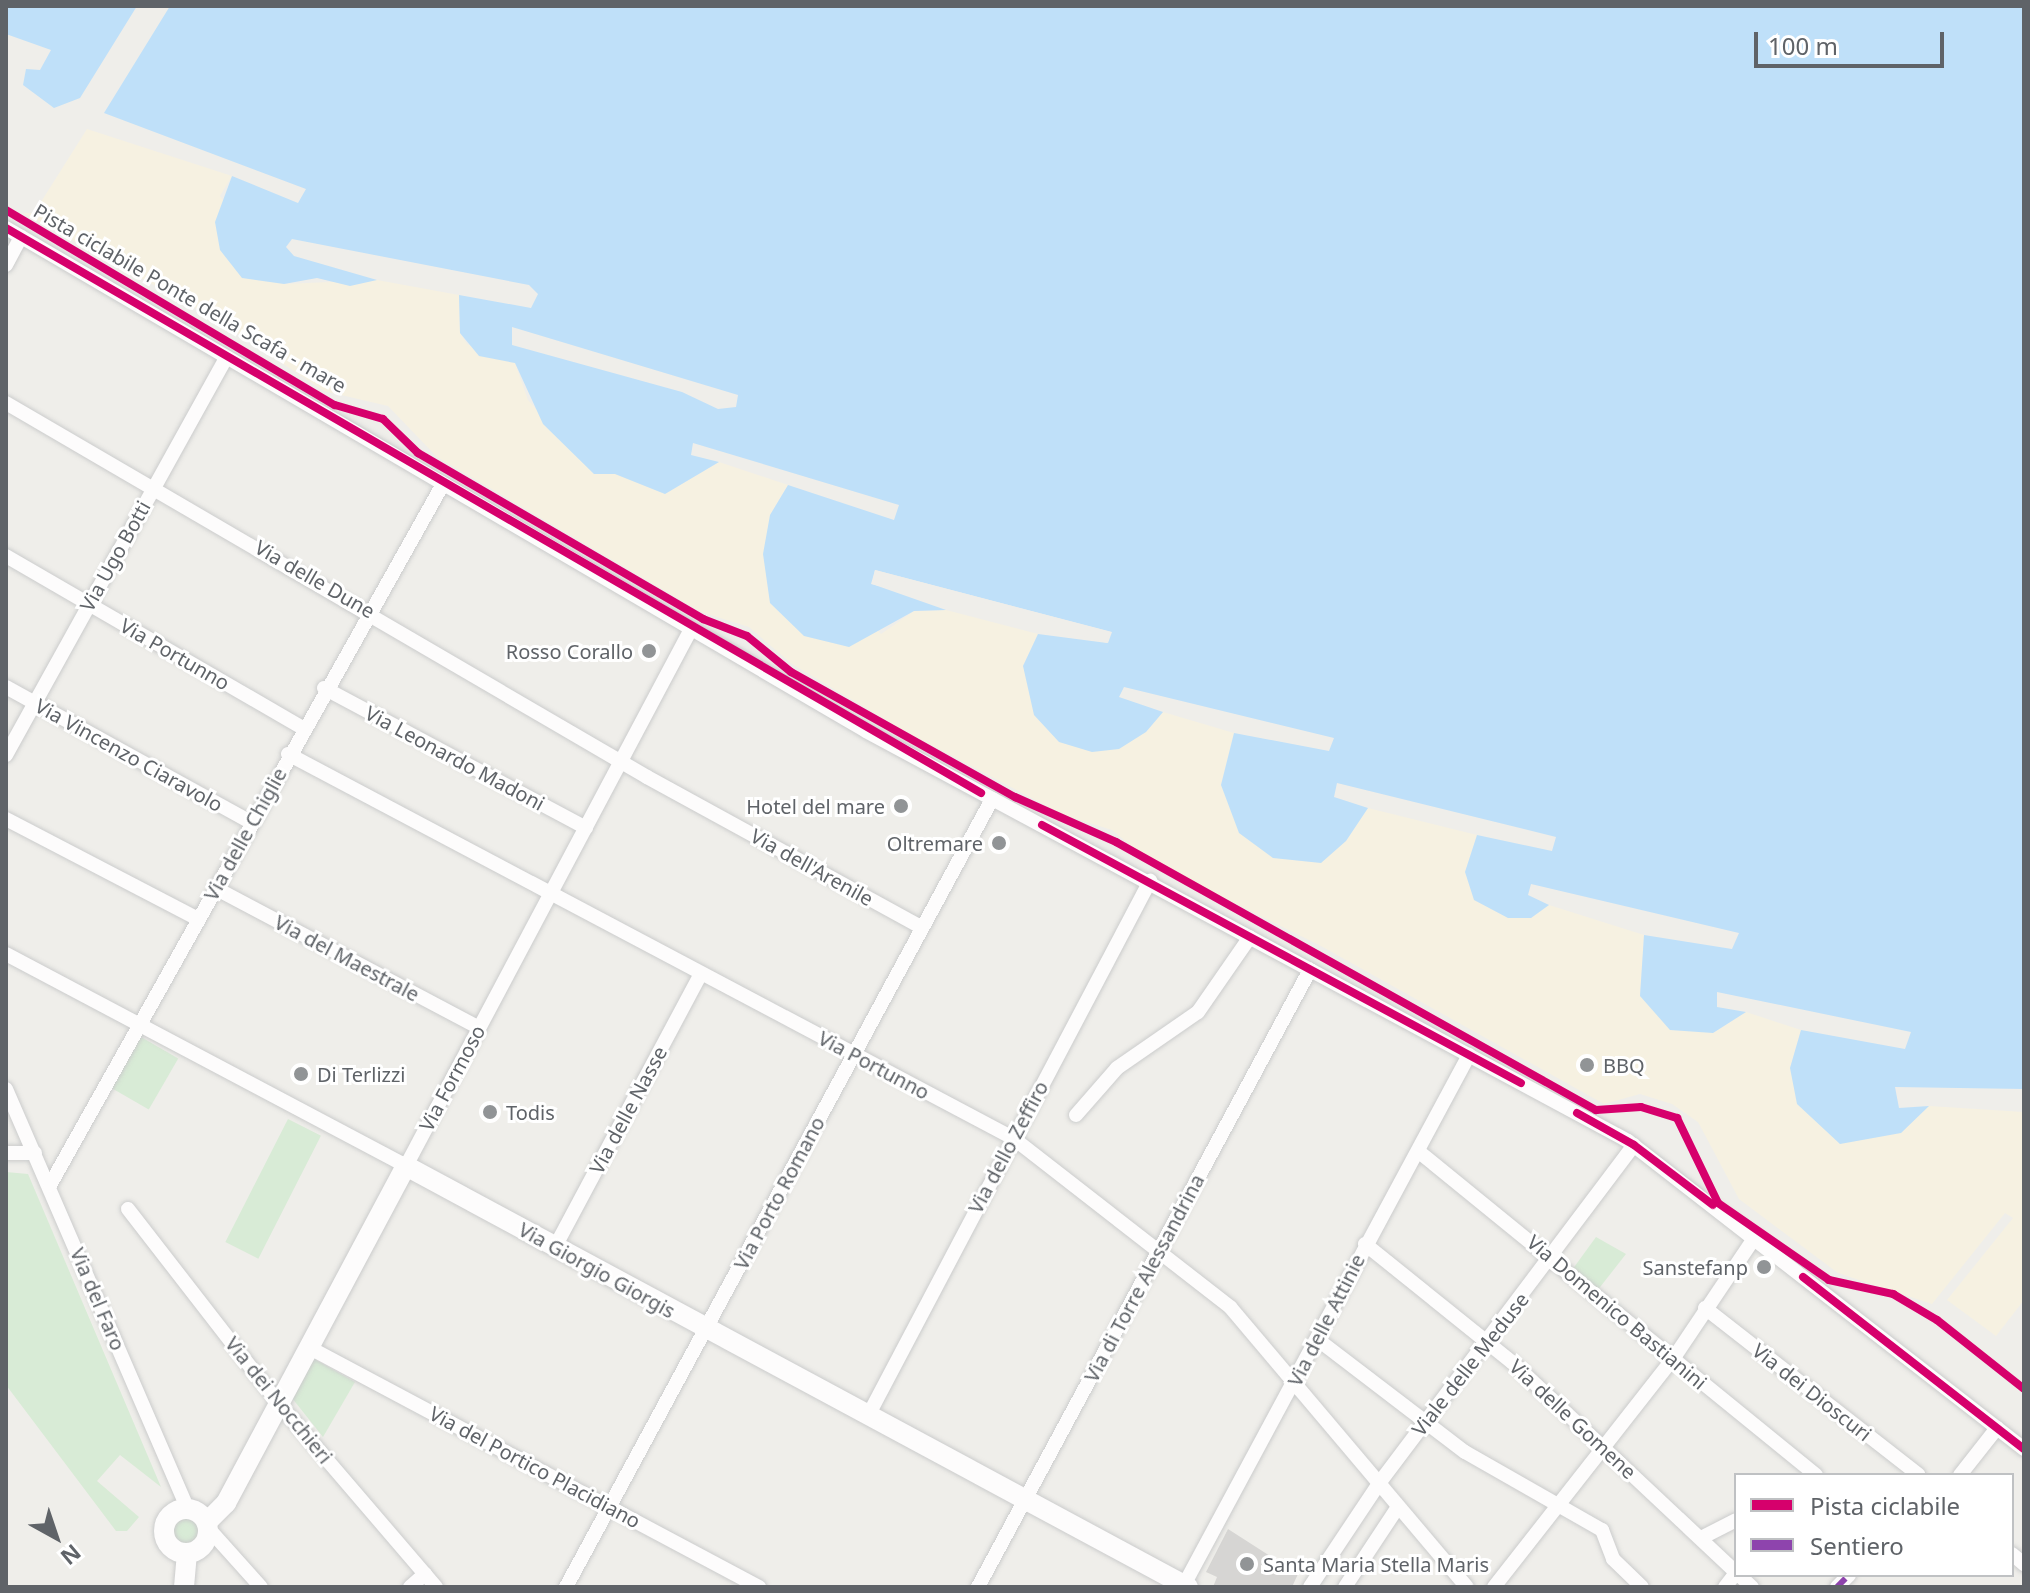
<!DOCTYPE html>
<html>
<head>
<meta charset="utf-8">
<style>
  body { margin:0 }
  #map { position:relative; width:2030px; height:1593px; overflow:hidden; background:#efeeea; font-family:"Noto Sans",sans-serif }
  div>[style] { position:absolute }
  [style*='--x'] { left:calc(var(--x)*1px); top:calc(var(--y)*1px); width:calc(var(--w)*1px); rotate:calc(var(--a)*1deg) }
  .green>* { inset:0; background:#d8ebd6; transform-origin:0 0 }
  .round { border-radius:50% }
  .sand>* { inset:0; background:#f6f1e1 }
  .water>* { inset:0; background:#bfe0f9 }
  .pier>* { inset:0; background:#efeeea }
  .building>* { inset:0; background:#d6d5d3 }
  .roads { filter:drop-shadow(0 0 2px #cbcccc) drop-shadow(0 0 2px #cbcccc) }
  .street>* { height:14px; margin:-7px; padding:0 7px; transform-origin:7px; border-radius:7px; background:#fdfcfc }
  .secondary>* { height:20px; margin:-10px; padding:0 10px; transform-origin:10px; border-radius:10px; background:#fdfcfc }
  .secondary>.ring { margin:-10px; padding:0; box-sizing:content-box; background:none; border:20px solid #fdfcfc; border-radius:50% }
  .quiet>* { height:6px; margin-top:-3px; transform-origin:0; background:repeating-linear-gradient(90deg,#8e44ad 0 12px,transparent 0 18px) }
  .cycleway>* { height:8px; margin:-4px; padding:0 4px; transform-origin:4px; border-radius:4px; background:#d6006c }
  .dots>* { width:22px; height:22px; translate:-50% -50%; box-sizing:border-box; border:4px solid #fff; border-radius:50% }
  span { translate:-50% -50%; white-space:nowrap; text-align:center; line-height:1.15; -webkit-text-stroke:6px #fff; paint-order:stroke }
  .street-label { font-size:20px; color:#5f6368 }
  .poi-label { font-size:20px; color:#5f6368 }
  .right { translate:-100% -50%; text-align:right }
  .left { translate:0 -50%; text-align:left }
  .frame { position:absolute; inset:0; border:8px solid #5f6368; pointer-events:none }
  .legend { position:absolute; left:1734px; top:1473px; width:280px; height:104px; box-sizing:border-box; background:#fff; border:2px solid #bfc1c3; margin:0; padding:10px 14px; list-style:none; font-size:24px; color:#5f6368 }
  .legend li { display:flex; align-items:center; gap:16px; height:40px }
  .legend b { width:40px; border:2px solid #bfc1c3 }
  .north { position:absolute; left:16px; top:1497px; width:80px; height:80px; -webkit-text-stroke:6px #fff; paint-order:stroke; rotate:140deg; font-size:22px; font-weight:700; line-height:32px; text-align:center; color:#5f6368 }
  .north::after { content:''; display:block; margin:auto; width:28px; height:36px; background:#5f6368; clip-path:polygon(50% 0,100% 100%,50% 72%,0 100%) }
  .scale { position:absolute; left:1754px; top:32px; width:190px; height:36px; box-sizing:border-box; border:4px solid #5f6368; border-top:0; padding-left:10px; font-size:24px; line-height:28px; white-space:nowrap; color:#5f6368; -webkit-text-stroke:6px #fff; paint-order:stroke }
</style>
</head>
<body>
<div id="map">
  <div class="green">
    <i style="left:141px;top:1037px;width:43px;height:59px;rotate:30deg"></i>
    <i style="left:288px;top:1119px;width:37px;height:138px;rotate:27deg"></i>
    <i style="clip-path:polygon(6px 1172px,28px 1174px,161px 1487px,120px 1455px,97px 1481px,139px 1517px,127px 1531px,116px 1531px,6px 1385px)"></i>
    <i style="clip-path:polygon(1596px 1237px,1626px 1254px,1597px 1291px,1572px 1270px)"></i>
    <i style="clip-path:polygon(314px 1359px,355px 1382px,323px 1437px,292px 1398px)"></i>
    <i class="round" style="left:171px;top:1516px;width:30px;height:30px"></i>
  </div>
  <div class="sand">
    <i style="clip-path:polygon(87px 129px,232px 176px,220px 196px,284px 284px,377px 280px,459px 295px,460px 333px,467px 344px,515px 363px,528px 400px,594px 474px,614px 473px,665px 494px,719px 462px,788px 485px,770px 515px,881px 634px,914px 611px,946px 610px,1038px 634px,1023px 666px,1146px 732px,1163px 712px,1234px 733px,1221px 785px,1346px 841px,1368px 808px,1477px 835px,1465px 872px,1531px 918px,1549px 905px,1644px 935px,1640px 996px,1713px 1033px,1746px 1012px,1801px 1030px,1790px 1068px,1901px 1133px,1929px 1106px,2024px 1112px,2024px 1300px,1996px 1336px,1947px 1300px,2013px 1218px,2005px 1213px,1932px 1304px,1838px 1273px,1739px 1199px,1698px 1122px,1672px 1104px,1640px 1094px,1604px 1104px,1321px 946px,1150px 861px,1112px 830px,1064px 815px,903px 730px,792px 664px,749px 627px,701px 612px,437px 457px,388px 406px,324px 391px,217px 320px,23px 213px,34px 213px)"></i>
  </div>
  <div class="water">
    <i style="clip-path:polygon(6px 6px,137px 6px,80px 98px,54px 108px,23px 85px,26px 69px,40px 70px,51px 50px,6px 34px)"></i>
    <i style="clip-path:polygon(evenodd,170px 6px,2024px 6px,2024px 1089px,1895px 1087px,1899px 1108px,1929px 1106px,1901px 1133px,1840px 1144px,1797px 1104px,1790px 1068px,1801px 1030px,1905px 1049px,1911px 1032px,1717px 992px,1717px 1007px,1746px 1012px,1713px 1033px,1670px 1030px,1640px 996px,1644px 935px,1732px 949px,1739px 933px,1531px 884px,1528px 895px,1549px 905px,1531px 918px,1508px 918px,1474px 900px,1465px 872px,1477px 835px,1552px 851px,1556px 837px,1337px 783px,1334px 797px,1368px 808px,1346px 841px,1321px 863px,1273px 858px,1239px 833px,1221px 785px,1234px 733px,1329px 751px,1334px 738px,1124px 687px,1119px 697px,1163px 712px,1146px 732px,1119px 749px,1092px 752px,1059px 742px,1034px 715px,1023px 666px,1038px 634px,1107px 643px,1111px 632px,875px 570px,872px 584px,946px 610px,914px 611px,849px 647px,804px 636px,770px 603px,763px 554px,770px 515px,788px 485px,894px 520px,899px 505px,693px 443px,691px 455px,719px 462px,665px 494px,615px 474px,594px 474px,543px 424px,515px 363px,479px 356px,460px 333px,459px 295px,531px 308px,538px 294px,529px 285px,292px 239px,286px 247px,294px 256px,377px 280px,350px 286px,317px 278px,284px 284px,242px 278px,220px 250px,215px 222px,232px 176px,298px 203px,306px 189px,104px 113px,170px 6px,512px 327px,738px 395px,736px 407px,718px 409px,682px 392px,512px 345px,512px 327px)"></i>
  </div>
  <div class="pier">
    <i style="clip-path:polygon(875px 570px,1112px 632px,1108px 643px,1073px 634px,1106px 635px,878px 575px,876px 581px,912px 594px,871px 584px)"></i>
  </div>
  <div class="building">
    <i style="clip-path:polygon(1228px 1529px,1298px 1574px,1292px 1587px,1213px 1587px,1217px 1577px,1206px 1572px)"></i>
  </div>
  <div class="roads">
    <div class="street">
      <i style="--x:6;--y:228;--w:996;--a:30.32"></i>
      <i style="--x:866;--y:731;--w:865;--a:28.28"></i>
      <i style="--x:1628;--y:1141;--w:502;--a:37.87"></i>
      <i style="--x:6;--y:265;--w:32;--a:-62"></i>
      <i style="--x:6;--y:403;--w:742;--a:30.26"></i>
      <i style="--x:647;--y:777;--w:312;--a:28.7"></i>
      <i style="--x:6;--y:556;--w:343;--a:30.1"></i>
      <i style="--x:6;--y:687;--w:281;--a:28.9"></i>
      <i style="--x:324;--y:688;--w:297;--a:28.1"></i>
      <i style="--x:288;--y:754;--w:820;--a:27.91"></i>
      <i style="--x:1013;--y:1138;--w:276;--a:37.9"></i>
      <i style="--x:1231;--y:1308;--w:365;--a:49.8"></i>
      <i style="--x:6;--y:755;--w:454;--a:-61"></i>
      <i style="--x:6;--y:819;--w:216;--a:27.5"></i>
      <i style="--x:215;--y:888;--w:299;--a:27.9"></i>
      <i style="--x:6;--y:954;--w:453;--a:27.9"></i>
      <i style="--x:406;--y:1166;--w:608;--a:-62.04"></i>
      <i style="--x:6;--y:1089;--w:458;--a:66.6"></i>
      <i style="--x:1076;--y:1115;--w:62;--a:-48.9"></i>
      <i style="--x:1117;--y:1068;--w:98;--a:-34.7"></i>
      <i style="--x:1198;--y:1012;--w:91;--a:-55.3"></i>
      <i style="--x:1418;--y:1151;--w:513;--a:39.15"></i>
      <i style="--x:6;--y:1153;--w:29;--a:0"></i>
      <i style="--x:50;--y:1185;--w:804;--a:-60.72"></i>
      <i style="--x:128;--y:1209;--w:248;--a:52.2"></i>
      <i style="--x:280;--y:1405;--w:240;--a:49.4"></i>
      <i style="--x:1365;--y:1244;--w:189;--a:38.8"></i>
      <i style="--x:1512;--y:1362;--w:307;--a:43.2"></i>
      <i style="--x:555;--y:1247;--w:310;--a:-61.9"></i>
      <i style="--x:1705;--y:1308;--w:271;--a:38"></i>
      <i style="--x:1317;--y:1339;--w:186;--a:37.4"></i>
      <i style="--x:1465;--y:1452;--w:158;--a:29.7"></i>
      <i style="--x:1602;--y:1530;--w:31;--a:69"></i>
      <i style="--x:1613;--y:1559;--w:40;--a:44"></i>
      <i style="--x:310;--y:1348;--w:509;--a:28.03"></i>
      <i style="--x:869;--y:1414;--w:603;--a:-62.2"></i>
      <i style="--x:1960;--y:1475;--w:60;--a:-51.8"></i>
      <i style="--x:208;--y:1528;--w:79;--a:48.1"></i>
      <i style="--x:1701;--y:1538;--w:39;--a:-27"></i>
      <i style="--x:2012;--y:1554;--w:16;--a:40"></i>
      <i style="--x:1739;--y:1575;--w:18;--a:43"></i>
      <i style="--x:1184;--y:1585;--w:602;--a:-61.73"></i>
      <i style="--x:410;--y:1587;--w:20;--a:-41"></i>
      <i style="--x:566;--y:1587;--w:896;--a:-61.6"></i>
      <i style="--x:978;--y:1587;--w:701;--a:-61.72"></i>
      <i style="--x:1310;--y:1587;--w:126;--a:-56.3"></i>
      <i style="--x:1380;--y:1482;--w:422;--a:-53"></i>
      <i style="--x:1345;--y:1587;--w:96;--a:-56.5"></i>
      <i style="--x:1494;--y:1587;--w:290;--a:-51.9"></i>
      <i style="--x:1673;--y:1359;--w:147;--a:-56.1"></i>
      <i style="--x:1725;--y:1587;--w:18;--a:-52"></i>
      <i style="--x:1837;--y:1587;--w:17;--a:-45"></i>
    </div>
    <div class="secondary">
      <i class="ring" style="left:164px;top:1509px;width:24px;height:24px"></i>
      <i style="--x:207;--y:1522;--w:27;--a:-45"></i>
      <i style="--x:226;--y:1503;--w:382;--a:-61.9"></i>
      <i style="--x:406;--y:1166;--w:888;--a:28.3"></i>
      <i style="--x:184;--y:1587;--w:34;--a:-85"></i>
    </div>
  </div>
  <div class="quiet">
    <i style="--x:1837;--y:1587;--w:17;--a:-45"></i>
  </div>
  <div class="cycleway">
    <i style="--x:6;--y:210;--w:382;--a:30.7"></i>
    <i style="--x:335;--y:405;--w:50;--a:16.3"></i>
    <i style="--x:383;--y:419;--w:49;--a:44.2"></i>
    <i style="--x:418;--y:453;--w:330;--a:30.2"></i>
    <i style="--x:703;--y:619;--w:47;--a:21.1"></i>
    <i style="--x:747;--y:636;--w:57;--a:39.3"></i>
    <i style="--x:791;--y:672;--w:257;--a:29.2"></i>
    <i style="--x:1015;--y:797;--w:111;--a:24"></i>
    <i style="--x:1116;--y:842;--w:550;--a:29.18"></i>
    <i style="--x:1596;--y:1110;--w:45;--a:-3.8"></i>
    <i style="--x:1641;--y:1107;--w:38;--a:17"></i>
    <i style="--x:1677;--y:1118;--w:94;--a:64.2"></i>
    <i style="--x:1718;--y:1203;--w:135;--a:34.7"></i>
    <i style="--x:1829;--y:1280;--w:66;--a:12.3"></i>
    <i style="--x:1893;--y:1294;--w:51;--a:30.6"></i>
    <i style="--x:1937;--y:1320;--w:111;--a:38.4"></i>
    <i style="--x:6;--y:228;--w:1127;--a:30.09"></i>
    <i style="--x:1042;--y:825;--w:544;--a:28.31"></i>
    <i style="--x:1577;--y:1113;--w:65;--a:29.3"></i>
    <i style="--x:1634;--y:1145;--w:99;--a:37.2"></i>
    <i style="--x:1803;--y:1277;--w:280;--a:37.9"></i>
  </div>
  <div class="dots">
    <i style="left:649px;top:651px;background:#919496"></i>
    <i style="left:901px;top:806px;background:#919496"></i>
    <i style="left:999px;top:843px;background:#919496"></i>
    <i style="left:1587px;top:1065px;background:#919496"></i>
    <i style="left:301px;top:1074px;background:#919496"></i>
    <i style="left:490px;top:1112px;background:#919496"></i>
    <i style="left:1764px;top:1267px;background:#919496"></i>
    <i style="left:1247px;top:1564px;background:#919496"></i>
  </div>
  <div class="street-label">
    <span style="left:190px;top:298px;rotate:30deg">Pista ciclabile Ponte della Scafa - mare</span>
    <span style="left:115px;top:556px;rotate:-61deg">Via Ugo Botti</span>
    <span style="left:315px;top:579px;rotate:30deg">Via delle Dune</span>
    <span style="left:175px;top:654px;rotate:30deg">Via Portunno</span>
    <span style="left:129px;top:755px;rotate:29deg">Via Vincenzo Ciaravolo</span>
    <span style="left:455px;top:758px;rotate:28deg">Via Leonardo Madoni</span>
    <span style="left:245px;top:834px;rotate:-61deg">Via delle Chiglie</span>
    <span style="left:812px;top:867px;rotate:29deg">Via dell'Arenile</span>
    <span style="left:347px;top:958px;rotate:28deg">Via del Maestrale</span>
    <span style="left:874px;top:1065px;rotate:28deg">Via Portunno</span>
    <span style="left:452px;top:1078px;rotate:-62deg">Via Formoso</span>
    <span style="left:628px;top:1110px;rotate:-62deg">Via delle Nasse</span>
    <span style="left:1008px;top:1147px;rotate:-62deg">Via dello Zeffiro</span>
    <span style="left:779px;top:1193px;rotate:-62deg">Via Porto Romano</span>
    <span style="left:597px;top:1270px;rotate:29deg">Via Giorgio Giorgis</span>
    <span style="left:1144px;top:1278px;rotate:-62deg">Via di Torre Alessandrina</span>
    <span style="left:98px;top:1299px;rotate:67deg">Via del Faro</span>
    <span style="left:1617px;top:1312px;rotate:40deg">Via Domenico Bastianini</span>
    <span style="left:1326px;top:1320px;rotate:-63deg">Via delle Attinie</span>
    <span style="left:1470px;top:1364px;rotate:-52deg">Viale delle Meduse</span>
    <span style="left:1812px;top:1392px;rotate:38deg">Via dei Dioscuri</span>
    <span style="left:279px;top:1400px;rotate:51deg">Via dei Nocchieri</span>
    <span style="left:1573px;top:1419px;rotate:43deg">Via delle Gomene</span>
    <span style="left:535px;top:1467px;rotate:28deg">Via del Portico Placidiano</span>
  </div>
  <div class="poi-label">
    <span class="right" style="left:633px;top:651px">Rosso Corallo</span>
    <span class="right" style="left:885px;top:806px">Hotel del mare</span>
    <span class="right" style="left:983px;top:843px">Oltremare</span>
    <span class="left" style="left:1603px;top:1065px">BBQ</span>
    <span class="left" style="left:317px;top:1074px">Di Terlizzi</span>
    <span class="left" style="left:506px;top:1112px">Todis</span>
    <span class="right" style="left:1748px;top:1267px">Sanstefanp</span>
    <span class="left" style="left:1263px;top:1564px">Santa Maria Stella Maris</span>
  </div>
  <div class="frame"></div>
  <ul class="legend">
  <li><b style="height:10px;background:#d6006c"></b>Pista ciclabile</li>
  <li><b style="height:10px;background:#8e44ad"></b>Sentiero</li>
  </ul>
  <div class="north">N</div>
  <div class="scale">100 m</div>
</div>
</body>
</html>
